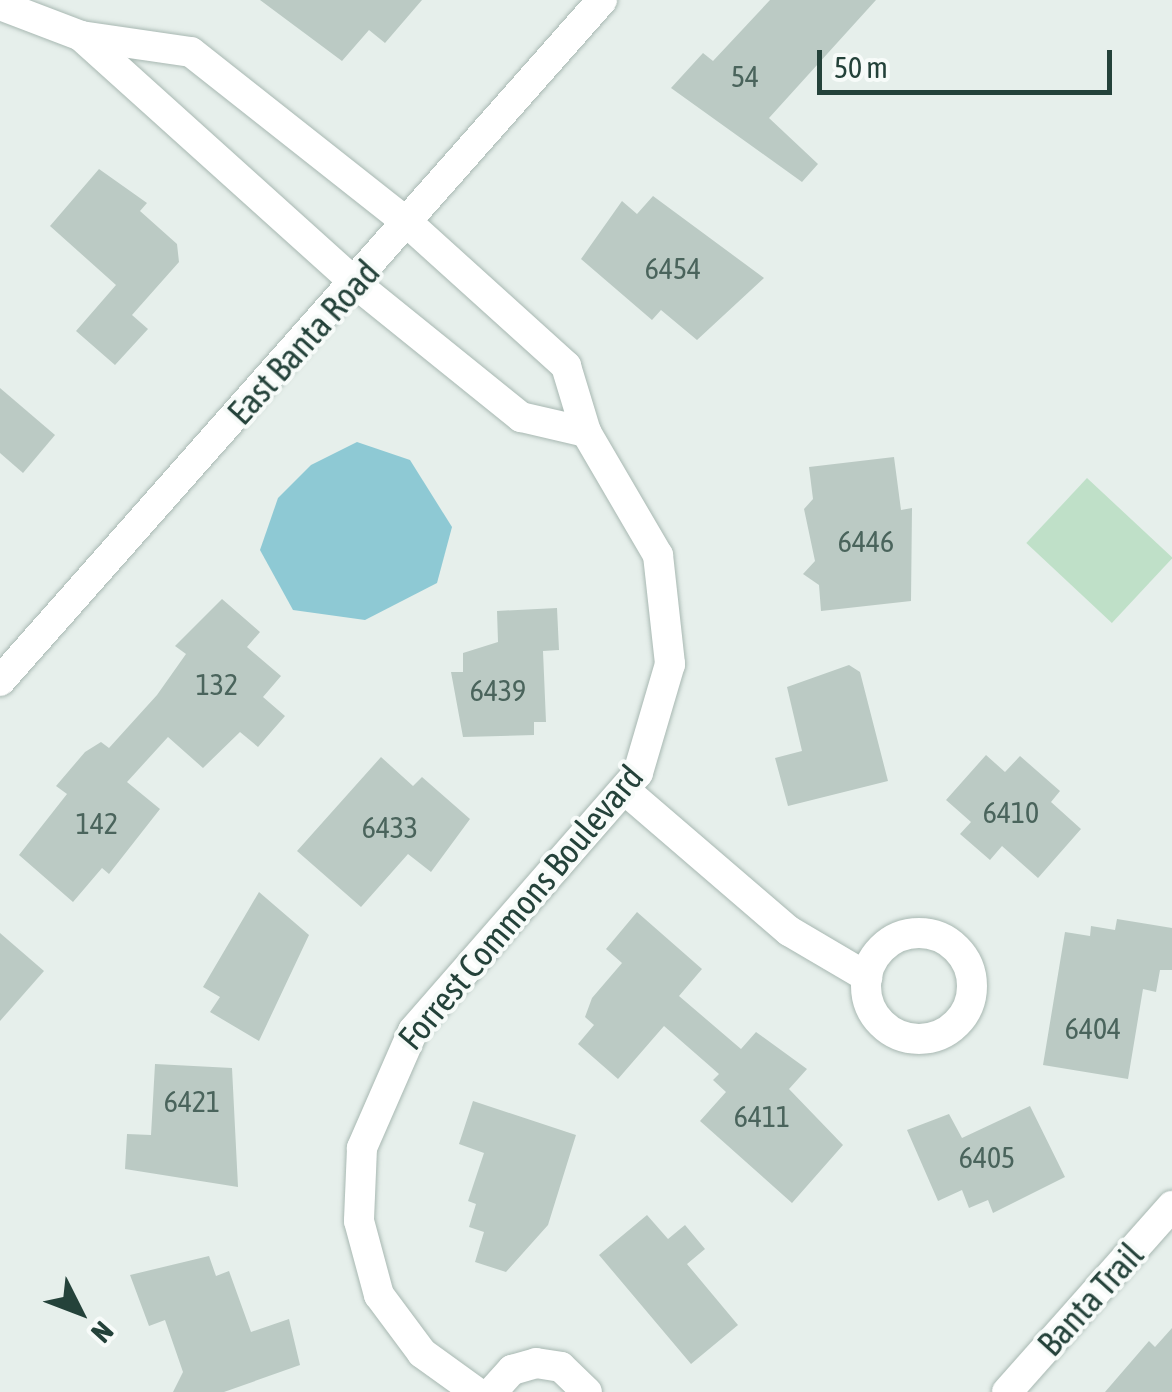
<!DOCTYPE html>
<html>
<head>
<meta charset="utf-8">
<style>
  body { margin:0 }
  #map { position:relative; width:1172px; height:1392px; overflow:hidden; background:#e6efeb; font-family:"Asap Condensed",sans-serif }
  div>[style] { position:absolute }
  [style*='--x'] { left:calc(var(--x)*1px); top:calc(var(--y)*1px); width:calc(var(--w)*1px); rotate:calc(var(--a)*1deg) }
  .green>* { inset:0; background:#bfe0c8; transform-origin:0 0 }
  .water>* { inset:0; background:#8ec9d4 }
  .building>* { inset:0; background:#bbcac4 }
  .roads { filter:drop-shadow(0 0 2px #a8b8b2) drop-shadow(0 0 2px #a8b8b2) }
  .minor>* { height:30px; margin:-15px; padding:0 15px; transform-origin:15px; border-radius:15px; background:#fff }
  .minor>.ring { margin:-15px; padding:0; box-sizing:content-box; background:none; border:30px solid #fff; border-radius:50% }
  span { translate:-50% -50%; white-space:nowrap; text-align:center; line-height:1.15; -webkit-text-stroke:8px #f7fbf9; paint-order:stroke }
  .number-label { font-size:30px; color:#4a645c }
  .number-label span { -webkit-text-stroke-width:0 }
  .street-label { font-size:35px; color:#24423a }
  .north { position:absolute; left:30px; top:1262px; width:100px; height:100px; -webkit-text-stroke:8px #f7fbf9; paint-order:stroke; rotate:132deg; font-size:28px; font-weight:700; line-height:40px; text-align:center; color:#24423a }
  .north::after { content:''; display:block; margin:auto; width:35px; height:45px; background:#24423a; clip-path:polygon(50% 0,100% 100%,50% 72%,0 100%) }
  .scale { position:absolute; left:817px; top:50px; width:295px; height:45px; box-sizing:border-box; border:5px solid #24423a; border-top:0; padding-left:12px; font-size:30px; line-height:35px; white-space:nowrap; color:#24423a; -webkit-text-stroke:8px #f7fbf9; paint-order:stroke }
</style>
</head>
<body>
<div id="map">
  <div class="green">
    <i style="left:1087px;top:478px;width:117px;height:89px;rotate:43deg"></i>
  </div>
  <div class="water">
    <i style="clip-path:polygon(357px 442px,410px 460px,452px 527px,437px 583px,365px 620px,293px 610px,260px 550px,278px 498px,311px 465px)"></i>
  </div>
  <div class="building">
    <i style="clip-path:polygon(260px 0,422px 0,385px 43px,369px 30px,342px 61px)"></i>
    <i style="clip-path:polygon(770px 0,876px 0,769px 118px,818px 164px,802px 182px,671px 88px,703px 53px,713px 61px)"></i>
    <i style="clip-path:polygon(99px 169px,147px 203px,140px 211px,177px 244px,179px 262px,132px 315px,148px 329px,115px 365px,76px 331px,116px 285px,50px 226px)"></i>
    <i style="clip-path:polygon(653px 196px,764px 278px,697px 340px,661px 310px,652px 320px,581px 259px,622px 201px,637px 214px)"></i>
    <i style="clip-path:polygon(0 388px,55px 435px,23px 473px,0 453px)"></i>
    <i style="clip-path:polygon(894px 457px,901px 510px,912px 508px,911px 601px,821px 611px,819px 585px,803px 574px,815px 561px,804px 509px,813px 499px,809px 467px)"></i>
    <i style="clip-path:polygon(222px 599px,260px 632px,247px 647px,281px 676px,263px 697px,285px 716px,258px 747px,240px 732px,203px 768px,168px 737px,127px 782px,160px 809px,109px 874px,102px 868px,73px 902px,19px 855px,67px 794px,56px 786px,85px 752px,101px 742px,109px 748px,157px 695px,186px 654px,175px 646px)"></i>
    <i style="clip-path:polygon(557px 608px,559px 650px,543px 651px,546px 722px,534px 722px,534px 735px,463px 737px,451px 672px,463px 672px,463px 653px,498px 642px,497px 611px)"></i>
    <i style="clip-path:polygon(849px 665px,860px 672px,888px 781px,788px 806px,775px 758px,802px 751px,787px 687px)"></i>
    <i style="clip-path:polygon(986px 755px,1005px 772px,1020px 756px,1060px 791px,1051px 802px,1081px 829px,1038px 878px,1002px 846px,990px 860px,960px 834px,971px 822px,946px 800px)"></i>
    <i style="clip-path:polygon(381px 757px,413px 786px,422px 777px,470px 819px,431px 872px,408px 854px,361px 907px,297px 851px)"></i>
    <i style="clip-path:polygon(259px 892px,309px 935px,259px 1041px,210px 1012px,220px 997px,203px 987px)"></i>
    <i style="clip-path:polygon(637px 912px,702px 969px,679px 996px,741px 1049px,756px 1032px,807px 1069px,789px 1089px,843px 1145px,792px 1203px,700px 1121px,726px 1092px,713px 1080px,719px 1074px,664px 1026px,618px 1079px,578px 1044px,594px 1025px,585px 1017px,592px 998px,622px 963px,606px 949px)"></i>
    <i style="clip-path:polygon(1117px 919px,1172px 928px,1172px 970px,1160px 970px,1156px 992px,1143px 989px,1128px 1079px,1043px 1065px,1065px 932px,1090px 936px,1091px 926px,1115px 930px)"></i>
    <i style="clip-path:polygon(0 933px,44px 971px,0 1021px)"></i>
    <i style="clip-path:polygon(155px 1064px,232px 1068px,238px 1187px,125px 1169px,127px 1134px,151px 1135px)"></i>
    <i style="clip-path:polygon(473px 1101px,576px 1135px,548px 1225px,506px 1272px,475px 1262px,484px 1232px,469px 1227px,476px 1204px,468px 1201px,484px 1153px,459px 1144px)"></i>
    <i style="clip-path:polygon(1030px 1106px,1065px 1177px,993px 1213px,988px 1200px,969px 1208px,962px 1190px,938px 1201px,907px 1130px,949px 1114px,962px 1138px)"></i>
    <i style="clip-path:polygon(647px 1215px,668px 1239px,685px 1225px,705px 1249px,687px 1264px,738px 1325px,691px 1364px,599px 1255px)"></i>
    <i style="clip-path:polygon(209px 1256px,216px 1276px,229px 1271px,251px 1332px,289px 1319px,300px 1365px,224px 1392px,173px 1392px,183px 1372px,165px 1320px,149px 1326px,130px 1275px)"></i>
    <i style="clip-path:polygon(1172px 1328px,1172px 1392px,1105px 1392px,1149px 1341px,1155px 1347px)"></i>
  </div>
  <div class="roads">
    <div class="minor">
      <i style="--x:0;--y:5;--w:87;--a:20.9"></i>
      <i style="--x:81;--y:36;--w:111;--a:8.3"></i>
      <i style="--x:191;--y:52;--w:278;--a:38.3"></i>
      <i style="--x:409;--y:224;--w:212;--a:42.1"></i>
      <i style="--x:566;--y:366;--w:69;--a:73.1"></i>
      <i style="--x:586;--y:432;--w:143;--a:59.7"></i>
      <i style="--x:658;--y:555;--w:110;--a:83.7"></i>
      <i style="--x:670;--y:664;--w:114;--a:106.4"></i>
      <i style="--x:638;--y:773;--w:342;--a:131.1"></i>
      <i style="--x:413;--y:1031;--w:128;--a:113.6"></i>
      <i style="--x:362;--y:1148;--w:73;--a:92.4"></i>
      <i style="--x:359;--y:1221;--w:77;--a:74.9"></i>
      <i style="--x:379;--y:1295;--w:72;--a:53.4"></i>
      <i style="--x:422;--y:1353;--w:67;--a:35.8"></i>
      <i style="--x:81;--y:36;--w:370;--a:42"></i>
      <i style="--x:356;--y:284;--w:212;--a:38.9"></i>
      <i style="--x:521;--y:417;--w:67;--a:13"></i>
      <i style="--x:0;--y:681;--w:909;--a:-48.52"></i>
      <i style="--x:626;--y:791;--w:215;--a:40.7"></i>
      <i style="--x:789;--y:931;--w:91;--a:30.5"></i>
      <i class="ring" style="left:866px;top:933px;width:76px;height:76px"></i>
      <i style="--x:492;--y:1392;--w:30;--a:-48"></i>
      <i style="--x:512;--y:1370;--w:25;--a:-16"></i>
      <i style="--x:536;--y:1363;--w:25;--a:9"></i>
      <i style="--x:561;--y:1367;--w:36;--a:44"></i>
      <i style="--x:1007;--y:1392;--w:249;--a:-48.4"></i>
    </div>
  </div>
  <div class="number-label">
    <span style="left:745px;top:76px">54</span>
    <span style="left:673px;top:268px">6454</span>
    <span style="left:866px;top:541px">6446</span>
    <span style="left:217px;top:684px">132</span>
    <span style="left:498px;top:690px">6439</span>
    <span style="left:1011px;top:812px">6410</span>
    <span style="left:97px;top:823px">142</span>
    <span style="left:390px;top:827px">6433</span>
    <span style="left:1093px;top:1028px">6404</span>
    <span style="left:192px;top:1101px">6421</span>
    <span style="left:762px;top:1116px">6411</span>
    <span style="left:987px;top:1157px">6405</span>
  </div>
  <div class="street-label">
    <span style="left:303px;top:342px;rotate:-48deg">East Banta Road</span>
    <span style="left:520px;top:907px;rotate:-50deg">Forrest Commons Boulevard</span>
    <span style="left:1090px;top:1299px;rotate:-48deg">Banta Trail</span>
  </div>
  <div class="north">N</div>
  <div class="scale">50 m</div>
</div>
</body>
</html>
